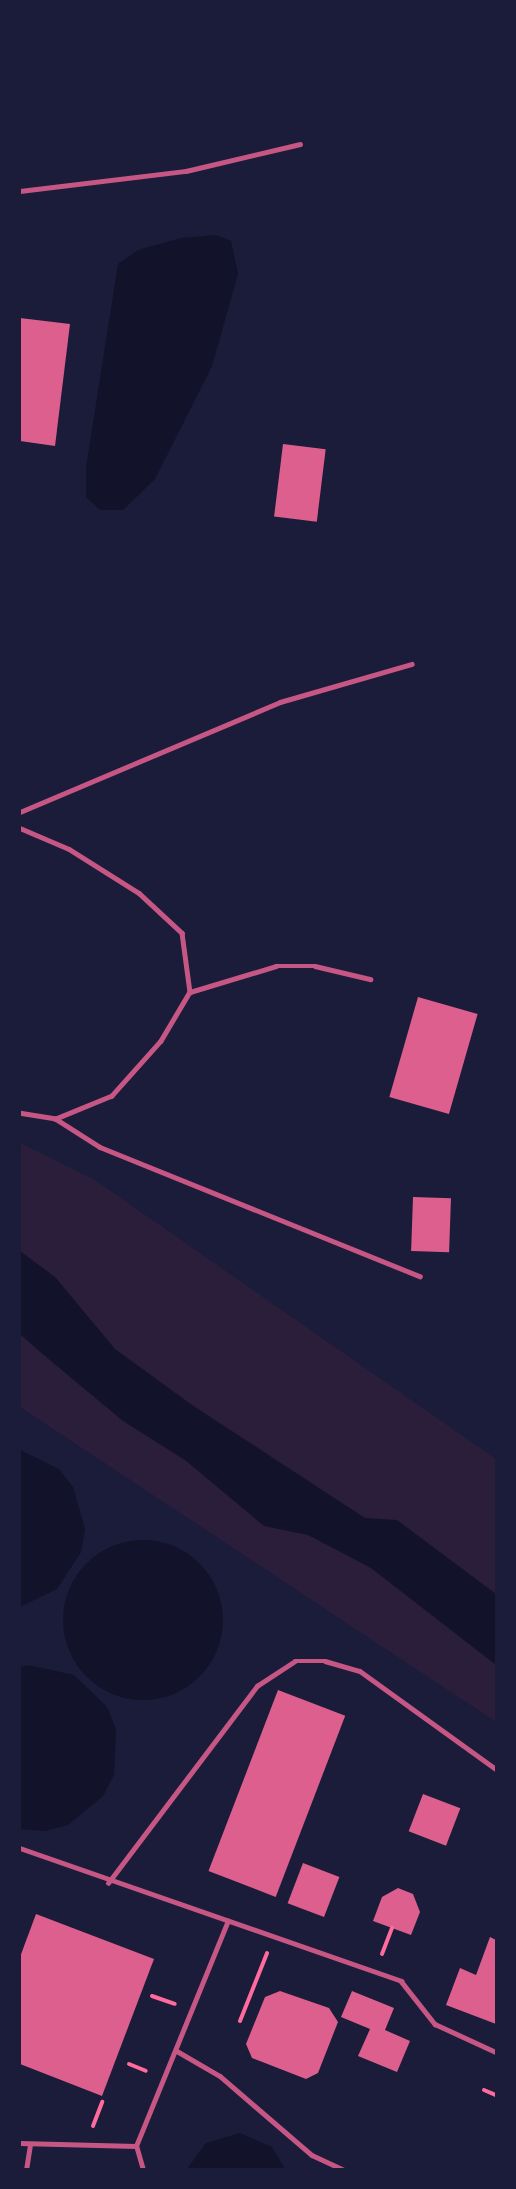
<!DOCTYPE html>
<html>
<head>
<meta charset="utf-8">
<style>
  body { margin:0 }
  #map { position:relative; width:516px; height:2189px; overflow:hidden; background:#1b1b3a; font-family:"Golos Text",sans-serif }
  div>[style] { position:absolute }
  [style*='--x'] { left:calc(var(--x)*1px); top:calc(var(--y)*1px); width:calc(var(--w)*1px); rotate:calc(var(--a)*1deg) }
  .green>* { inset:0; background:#2a1e3b }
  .water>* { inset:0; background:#12122b }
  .round { border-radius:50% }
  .building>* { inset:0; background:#dd5f8e; transform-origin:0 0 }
  .path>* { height:4px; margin:-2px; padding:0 2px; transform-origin:2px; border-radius:2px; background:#ff6b9d }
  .service>* { height:4.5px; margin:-2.25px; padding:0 2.25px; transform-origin:2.25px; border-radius:2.25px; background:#c65784 }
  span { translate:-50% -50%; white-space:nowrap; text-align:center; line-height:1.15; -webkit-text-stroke:4.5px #1b1b3a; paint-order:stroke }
  .frame { position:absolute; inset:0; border:21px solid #1b1b3a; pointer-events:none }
</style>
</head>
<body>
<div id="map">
  <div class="green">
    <i style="clip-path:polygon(20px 1143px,95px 1180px,496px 1459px,496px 1722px,20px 1407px)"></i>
  </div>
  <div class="water">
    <i style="clip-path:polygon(216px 235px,231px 241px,238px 274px,212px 366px,155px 479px,123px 510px,100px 510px,86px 497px,86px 468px,118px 264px,138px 250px,181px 238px)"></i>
    <i style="clip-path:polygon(20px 1251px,55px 1277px,115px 1349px,192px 1405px,365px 1518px,397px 1520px,496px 1594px,496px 1665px,371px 1568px,308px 1535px,264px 1526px,185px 1460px,123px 1421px,39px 1351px,20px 1334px)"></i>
    <i style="clip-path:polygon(20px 1450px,59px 1469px,73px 1487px,85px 1529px,81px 1552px,57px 1589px,20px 1607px)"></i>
    <i class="round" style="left:63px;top:1540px;width:160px;height:160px"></i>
    <i style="clip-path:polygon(29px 1665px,74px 1675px,107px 1707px,116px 1729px,114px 1775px,103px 1796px,68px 1825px,45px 1831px,20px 1829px,20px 1667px)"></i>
    <i style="clip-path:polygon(240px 2133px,272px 2147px,285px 2169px,187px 2169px,206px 2143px)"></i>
  </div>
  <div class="building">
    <i style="clip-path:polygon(20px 318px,70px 324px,55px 446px,20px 441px)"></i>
    <i style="left:283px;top:444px;width:43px;height:73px;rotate:7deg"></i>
    <i style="left:418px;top:997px;width:62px;height:104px;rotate:16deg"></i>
    <i style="left:413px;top:1197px;width:38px;height:54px;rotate:2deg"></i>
    <i style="left:278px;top:1690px;width:72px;height:194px;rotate:21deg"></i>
    <i style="left:423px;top:1794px;width:40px;height:40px;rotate:21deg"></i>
    <i style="left:303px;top:1863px;width:39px;height:43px;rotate:21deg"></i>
    <i style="clip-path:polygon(398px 1888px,413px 1894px,420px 1912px,411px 1935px,373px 1921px,382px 1897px)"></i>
    <i style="clip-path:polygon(36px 1914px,154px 1959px,102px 2096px,20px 2064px,20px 1957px)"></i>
    <i style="clip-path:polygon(490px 1937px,496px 1940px,496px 2024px,446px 2005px,460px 1968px,476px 1975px)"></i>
    <i style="clip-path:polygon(280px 1991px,329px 2008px,338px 2022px,318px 2073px,306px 2079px,252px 2058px,246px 2044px,265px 1997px)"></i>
    <i style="clip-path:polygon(352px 1991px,394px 2008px,385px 2030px,410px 2041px,397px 2072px,358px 2056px,370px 2029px,341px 2017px)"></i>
  </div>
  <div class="path">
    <i style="--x:382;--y:1954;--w:28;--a:-69"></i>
    <i style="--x:152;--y:1996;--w:24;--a:19"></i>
    <i style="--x:240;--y:2021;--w:73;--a:-68.3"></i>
    <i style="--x:129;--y:2064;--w:18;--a:22"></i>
    <i style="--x:484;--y:2090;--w:13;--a:23"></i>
    <i style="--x:93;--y:2126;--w:26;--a:-69"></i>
  </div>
  <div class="service">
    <i style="--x:20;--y:191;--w:167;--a:-6.9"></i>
    <i style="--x:186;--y:171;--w:117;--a:-13.3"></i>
    <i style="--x:20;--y:812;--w:282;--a:-22.9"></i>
    <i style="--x:280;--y:702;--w:137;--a:-16.1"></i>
    <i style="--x:20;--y:828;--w:53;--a:23.2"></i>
    <i style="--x:69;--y:849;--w:83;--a:32.2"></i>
    <i style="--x:139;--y:893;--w:59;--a:42.9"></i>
    <i style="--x:182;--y:933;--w:60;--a:82.3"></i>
    <i style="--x:190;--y:992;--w:57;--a:120.6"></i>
    <i style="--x:161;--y:1041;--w:74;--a:131.7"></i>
    <i style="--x:112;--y:1096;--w:61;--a:157.7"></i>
    <i style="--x:56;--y:1119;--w:36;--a:-171"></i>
    <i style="--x:190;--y:992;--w:90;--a:-16.8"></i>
    <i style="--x:276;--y:966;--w:39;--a:0"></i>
    <i style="--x:315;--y:966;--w:57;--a:13.3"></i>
    <i style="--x:56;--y:1119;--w:52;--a:32.5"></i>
    <i style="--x:100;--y:1147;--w:345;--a:22"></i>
    <i style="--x:20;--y:1848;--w:404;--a:19.2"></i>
    <i style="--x:401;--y:1981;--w:55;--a:51.7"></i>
    <i style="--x:435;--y:2024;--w:67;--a:24.7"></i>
    <i style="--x:108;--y:1883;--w:247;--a:-52.9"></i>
    <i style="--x:257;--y:1686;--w:45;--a:-33.3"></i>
    <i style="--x:295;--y:1661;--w:30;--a:0"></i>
    <i style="--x:325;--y:1661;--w:36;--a:16"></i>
    <i style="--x:360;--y:1671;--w:168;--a:35.8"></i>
    <i style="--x:177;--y:2051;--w:50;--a:30.2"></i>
    <i style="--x:220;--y:2076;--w:121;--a:40.7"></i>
    <i style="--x:312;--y:2155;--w:35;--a:25"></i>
    <i style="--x:20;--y:2143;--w:116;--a:1.5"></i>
    <i style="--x:26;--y:2170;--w:24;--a:-81"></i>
    <i style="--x:143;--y:2170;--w:25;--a:-106"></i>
    <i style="--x:136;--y:2146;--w:243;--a:-67.8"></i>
  </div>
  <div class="frame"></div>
</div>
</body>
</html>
